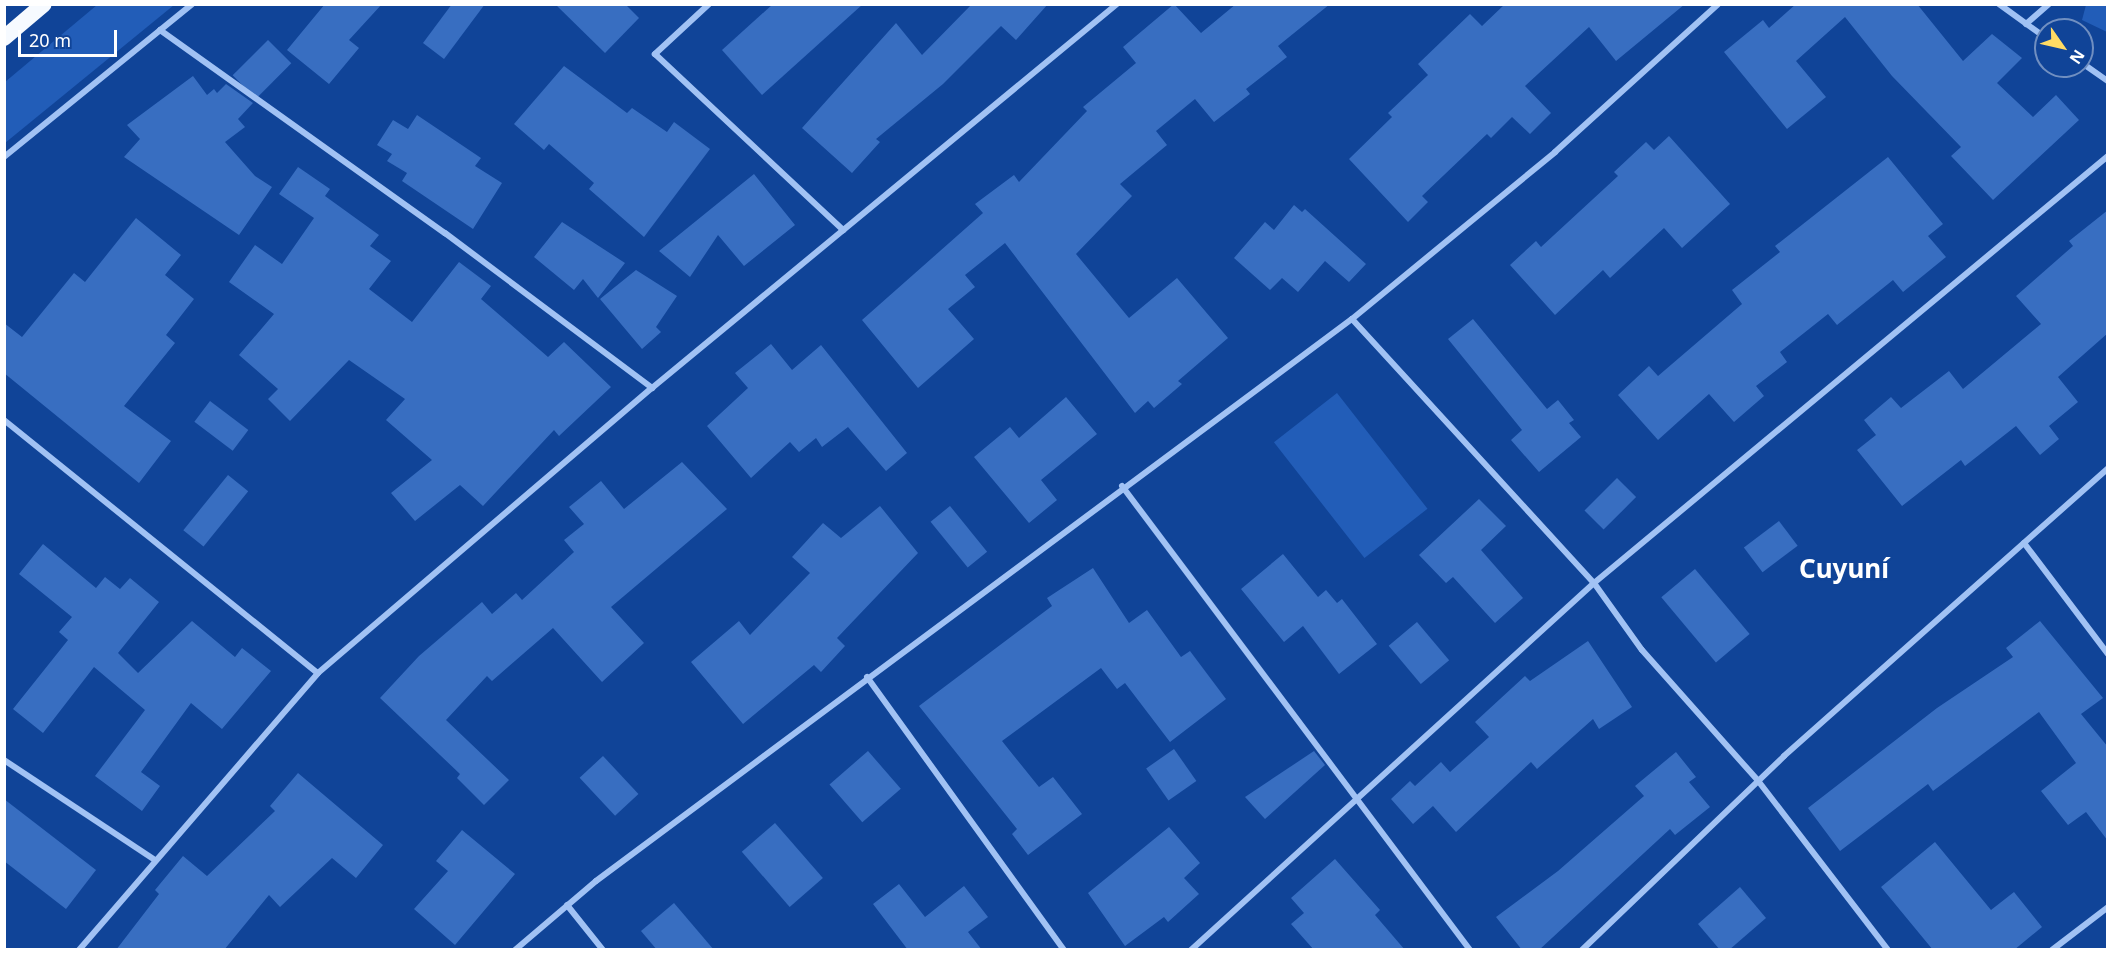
<!DOCTYPE html>
<html>
<head>
<meta charset="utf-8">
<style>
  body { margin:0 }
  #map { position:relative; width:2112px; height:954px; overflow:hidden; background:#104498; font-family:"Noto Sans",sans-serif }
  div>[style] { position:absolute }
  [style*='--x'] { left:calc(var(--x)*1px); top:calc(var(--y)*1px); width:calc(var(--w)*1px); rotate:calc(var(--a)*1deg) }
  .green>* { inset:0; background:#225db8; transform-origin:0 0 }
  .building>* { inset:0; background:#386ec1; transform-origin:0 0 }
  .minor>* { height:6px; margin:-3px; padding:0 3px; transform-origin:3px; border-radius:3px; background:#a1c2f4 }
  .trunk>* { height:16px; margin:-8px; padding:0 8px; transform-origin:8px; border-radius:8px; background:#f6faff }
  span { translate:-50% -50%; white-space:nowrap; text-align:center; line-height:1.15; -webkit-text-stroke:4.5px #104498; paint-order:stroke }
  .district-label { font-size:26px; color:#fff; font-weight:700 }
  .frame { position:absolute; inset:0; border:6px solid #fff; pointer-events:none }
  .north { position:absolute; left:2034px; top:18px; width:60px; height:60px; box-sizing:border-box; background:#104498; border:2px solid #708fc1; border-radius:50%; rotate:124deg; font-size:16px; font-weight:700; line-height:24px; text-align:center; color:#fff }
  .north::after { content:''; display:block; margin:auto; width:21px; height:27px; background:#ffdb64; clip-path:polygon(50% 0,100% 100%,50% 72%,0 100%) }
  .scale { position:absolute; left:18px; top:30px; width:99px; height:27px; box-sizing:border-box; border:3px solid #fff; border-top:0; padding-left:8px; font-size:18px; line-height:21px; white-space:nowrap; color:#fff; -webkit-text-stroke:4px #104498; paint-order:stroke }
</style>
</head>
<body>
<div id="map">
  <div class="green">
    <i style="clip-path:polygon(97px 5px,174px 5px,5px 143px,5px 82px)"></i>
    <i style="clip-path:polygon(2086px 5px,2107px 5px,2107px 32px,2082px 20px)"></i>
    <i style="left:1337px;top:393px;width:147px;height:80px;rotate:52deg"></i>
  </div>
  <div class="building">
    <i style="clip-path:polygon(325px 4px,382px 4px,349px 40px,359px 48px,329px 84px,287px 50px)"></i>
    <i style="clip-path:polygon(452px 4px,485px 4px,444px 59px,423px 43px)"></i>
    <i style="clip-path:polygon(555px 4px,625px 4px,639px 18px,605px 53px)"></i>
    <i style="clip-path:polygon(773px 4px,863px 4px,762px 95px,722px 50px)"></i>
    <i style="clip-path:polygon(972px 4px,1048px 4px,1016px 40px,1001px 26px,943px 84px,876px 139px,880px 142px,852px 173px,802px 128px,896px 23px,922px 55px)"></i>
    <i style="clip-path:polygon(1174px 4px,1201px 33px,1236px 4px,1330px 4px,1278px 46px,1287px 57px,1246px 89px,1250px 94px,1214px 122px,1195px 99px,1156px 131px,1167px 145px,1120px 184px,1132px 196px,1076px 254px,1129px 318px,1177px 278px,1228px 338px,1178px 381px,1182px 384px,1154px 408px,1148px 401px,1135px 413px,1005px 243px,965px 275px,975px 287px,948px 309px,974px 339px,918px 388px,862px 320px,983px 213px,975px 204px,1014px 175px,1019px 182px,1087px 111px,1083px 107px,1136px 63px,1123px 47px)"></i>
    <i style="clip-path:polygon(1505px 4px,1685px 4px,1616px 61px,1589px 27px,1525px 86px,1551px 113px,1530px 134px,1512px 117px,1491px 138px,1487px 134px,1422px 196px,1428px 202px,1408px 222px,1349px 159px,1392px 117px,1388px 113px,1428px 75px,1418px 64px,1470px 14px,1482px 26px)"></i>
    <i style="clip-path:polygon(1796px 4px,1917px 4px,1963px 61px,1992px 34px,2022px 58px,1997px 83px,2033px 117px,2056px 95px,2079px 120px,1993px 200px,1951px 156px,1961px 147px,1892px 76px,1845px 17px,1796px 61px,1826px 97px,1787px 129px,1724px 52px,1763px 20px,1769px 28px)"></i>
    <i style="left:268px;top:40px;width:33px;height:50px;rotate:45deg"></i>
    <i style="clip-path:polygon(564px 66px,627px 113px,632px 108px,667px 132px,674px 122px,710px 149px,644px 237px,589px 189px,594px 183px,549px 144px,544px 150px,514px 124px)"></i>
    <i style="clip-path:polygon(193px 76px,207px 95px,214px 89px,217px 93px,226px 84px,253px 103px,238px 119px,245px 127px,225px 142px,255px 176px,272px 187px,239px 235px,124px 157px,140px 139px,127px 125px)"></i>
    <i style="clip-path:polygon(417px 115px,481px 158px,475px 166px,502px 183px,473px 229px,402px 181px,407px 173px,387px 161px,392px 154px,377px 145px,393px 120px,408px 129px)"></i>
    <i style="clip-path:polygon(1669px 136px,1730px 204px,1682px 248px,1664px 228px,1610px 278px,1603px 270px,1555px 315px,1510px 265px,1536px 241px,1541px 247px,1618px 176px,1614px 172px,1646px 142px,1654px 150px)"></i>
    <i style="clip-path:polygon(1888px 157px,1943px 224px,1928px 236px,1946px 257px,1903px 292px,1893px 280px,1837px 325px,1828px 314px,1780px 352px,1787px 362px,1756px 386px,1764px 396px,1734px 422px,1709px 394px,1658px 440px,1618px 395px,1649px 366px,1658px 376px,1742px 304px,1732px 290px,1780px 252px,1775px 246px)"></i>
    <i style="clip-path:polygon(298px 167px,330px 189px,325px 196px,379px 235px,370px 246px,391px 261px,369px 289px,412px 322px,459px 262px,491px 286px,481px 299px,548px 357px,564px 342px,611px 387px,559px 436px,554px 430px,483px 506px,460px 485px,415px 521px,391px 493px,432px 460px,386px 420px,405px 399px,349px 360px,290px 421px,268px 399px,278px 389px,239px 355px,274px 314px,229px 282px,255px 245px,282px 264px,314px 218px,279px 194px)"></i>
    <i style="clip-path:polygon(754px 174px,795px 225px,744px 266px,718px 235px,690px 277px,659px 251px)"></i>
    <i style="clip-path:polygon(1294px 205px,1302px 212px,1305px 209px,1366px 264px,1349px 282px,1325px 261px,1298px 292px,1282px 278px,1270px 290px,1234px 258px,1265px 222px,1274px 230px)"></i>
    <i style="clip-path:polygon(2108px 210px,2108px 333px,2058px 377px,2078px 402px,2049px 426px,2059px 439px,2040px 455px,2016px 426px,1965px 466px,1961px 460px,1902px 506px,1857px 450px,1876px 435px,1864px 420px,1891px 397px,1901px 408px,1949px 371px,1963px 389px,2041px 324px,2016px 296px,2073px 246px,2069px 241px)"></i>
    <i style="clip-path:polygon(136px 218px,181px 255px,165px 275px,194px 299px,166px 335px,175px 343px,124px 406px,171px 441px,139px 483px,4px 373px,4px 323px,22px 337px,74px 273px,85px 282px)"></i>
    <i style="clip-path:polygon(562px 222px,625px 263px,598px 298px,583px 279px,574px 290px,534px 257px)"></i>
    <i style="clip-path:polygon(636px 270px,677px 296px,656px 327px,661px 332px,642px 349px,600px 299px)"></i>
    <i style="clip-path:polygon(1473px 319px,1547px 409px,1558px 400px,1574px 420px,1569px 423px,1581px 437px,1539px 472px,1511px 440px,1522px 430px,1448px 339px)"></i>
    <i style="clip-path:polygon(771px 344px,792px 370px,821px 345px,907px 453px,886px 471px,848px 427px,822px 447px,816px 438px,799px 452px,790px 442px,751px 478px,707px 426px,748px 388px,735px 373px)"></i>
    <i style="clip-path:polygon(1066px 397px,1097px 434px,1041px 480px,1057px 500px,1029px 523px,974px 457px,1010px 427px,1019px 438px)"></i>
    <i style="left:210px;top:401px;width:48px;height:26px;rotate:37deg"></i>
    <i style="clip-path:polygon(682px 462px,727px 509px,611px 607px,644px 643px,602px 682px,553px 628px,492px 681px,487px 676px,446px 720px,509px 780px,484px 805px,457px 778px,460px 774px,380px 698px,419px 656px,482px 602px,492px 614px,516px 593px,522px 600px,574px 552px,564px 540px,584px 524px,569px 507px,601px 481px,624px 509px)"></i>
    <i style="left:228px;top:475px;width:26px;height:71px;rotate:39deg"></i>
    <i style="left:1617px;top:478px;width:27px;height:46px;rotate:45deg"></i>
    <i style="clip-path:polygon(1479px 499px,1506px 526px,1481px 550px,1523px 598px,1495px 623px,1453px 577px,1446px 583px,1419px 555px)"></i>
    <i style="clip-path:polygon(880px 506px,918px 553px,837px 638px,845px 646px,821px 672px,814px 665px,743px 724px,691px 662px,739px 621px,750px 635px,810px 573px,792px 557px,823px 523px,841px 538px)"></i>
    <i style="left:950px;top:506px;width:59px;height:25px;rotate:51deg"></i>
    <i style="left:1779px;top:521px;width:31px;height:44px;rotate:53deg"></i>
    <i style="clip-path:polygon(43px 544px,96px 588px,105px 577px,120px 589px,130px 578px,159px 602px,118px 653px,138px 673px,192px 621px,235px 657px,242px 648px,271px 671px,222px 729px,191px 703px,141px 772px,160px 786px,142px 811px,95px 776px,145px 710px,94px 667px,43px 733px,13px 709px,68px 640px,59px 632px,72px 617px,19px 574px)"></i>
    <i style="clip-path:polygon(1283px 554px,1318px 597px,1326px 590px,1337px 603px,1342px 599px,1377px 644px,1339px 674px,1303px 626px,1284px 642px,1241px 589px)"></i>
    <i style="clip-path:polygon(1093px 568px,1129px 623px,1147px 610px,1181px 657px,1190px 651px,1226px 699px,1170px 742px,1125px 683px,1117px 689px,1101px 668px,1002px 741px,1039px 787px,1053px 777px,1082px 814px,1028px 855px,1012px 834px,1017px 829px,919px 706px,1052px 606px,1047px 598px)"></i>
    <i style="left:1695px;top:569px;width:85px;height:44px;rotate:50deg"></i>
    <i style="clip-path:polygon(2040px 621px,2103px 698px,2081px 714px,2108px 747px,2108px 841px,2086px 812px,2068px 825px,2041px 791px,2076px 763px,2039px 712px,1933px 791px,1928px 784px,1840px 851px,1808px 808px,1937px 708px,2013px 657px,2006px 648px)"></i>
    <i style="left:1417px;top:622px;width:50px;height:37px;rotate:50deg"></i>
    <i style="clip-path:polygon(1588px 641px,1632px 707px,1599px 729px,1593px 719px,1537px 769px,1531px 762px,1456px 832px,1433px 806px,1413px 824px,1391px 799px,1410px 781px,1415px 786px,1441px 762px,1450px 772px,1489px 737px,1475px 722px,1525px 676px,1530px 681px)"></i>
    <i style="left:1174px;top:749px;width:39px;height:34px;rotate:55deg"></i>
    <i style="left:868px;top:751px;width:50px;height:51px;rotate:49deg"></i>
    <i style="clip-path:polygon(1314px 751px,1325px 765px,1265px 819px,1245px 797px)"></i>
    <i style="clip-path:polygon(1676px 752px,1696px 777px,1689px 782px,1710px 807px,1675px 835px,1670px 829px,1539px 950px,1522px 950px,1496px 917px,1558px 871px,1644px 796px,1635px 786px)"></i>
    <i style="left:603px;top:756px;width:52px;height:32px;rotate:47deg"></i>
    <i style="clip-path:polygon(298px 773px,383px 845px,356px 878px,332px 858px,280px 907px,269px 895px,224px 950px,116px 950px,159px 894px,155px 890px,183px 856px,207px 876px,275px 811px,270px 806px)"></i>
    <i style="clip-path:polygon(4px 799px,96px 870px,66px 909px,4px 861px)"></i>
    <i style="left:775px;top:823px;width:73px;height:44px;rotate:49deg"></i>
    <i style="clip-path:polygon(1169px 827px,1200px 863px,1184px 878px,1199px 894px,1168px 922px,1164px 917px,1125px 946px,1088px 893px)"></i>
    <i style="clip-path:polygon(462px 830px,515px 874px,455px 945px,414px 909px,448px 871px,436px 861px)"></i>
    <i style="clip-path:polygon(1935px 842px,1991px 910px,2014px 892px,2042px 927px,2014px 950px,1933px 950px,1881px 887px)"></i>
    <i style="clip-path:polygon(1335px 859px,1380px 910px,1375px 915px,1405px 950px,1314px 950px,1291px 924px,1304px 913px,1291px 898px)"></i>
    <i style="clip-path:polygon(899px 884px,925px 917px,964px 886px,988px 917px,968px 932px,982px 950px,908px 950px,873px 904px)"></i>
    <i style="clip-path:polygon(1740px 887px,1766px 918px,1729px 950px,1720px 950px,1698px 924px)"></i>
    <i style="clip-path:polygon(674px 903px,714px 950px,657px 950px,641px 931px)"></i>
  </div>
  <div class="minor">
    <i style="--x:709;--y:4;--w:74;--a:137.2"></i>
    <i style="--x:655;--y:54;--w:258;--a:43.1"></i>
    <i style="--x:1999;--y:4;--w:58;--a:35.9"></i>
    <i style="--x:2026;--y:24;--w:30;--a:-41"></i>
    <i style="--x:160;--y:30;--w:350;--a:35.5"></i>
    <i style="--x:445;--y:233;--w:259;--a:36.8"></i>
    <i style="--x:2082;--y:63;--w:32;--a:35"></i>
    <i style="--x:4;--y:157;--w:242;--a:-39.1"></i>
    <i style="--x:1352;--y:319;--w:358;--a:47.5"></i>
    <i style="--x:1594;--y:583;--w:82;--a:54.4"></i>
    <i style="--x:1642;--y:650;--w:176;--a:48.4"></i>
    <i style="--x:1759;--y:782;--w:212;--a:52.5"></i>
    <i style="--x:4;--y:420;--w:403;--a:38.9"></i>
    <i style="--x:1122;--y:486;--w:580;--a:53.13"></i>
    <i style="--x:2024;--y:543;--w:139;--a:52.9"></i>
    <i style="--x:867;--y:677;--w:337;--a:54.2"></i>
    <i style="--x:4;--y:760;--w:181;--a:33.5"></i>
    <i style="--x:567;--y:905;--w:58;--a:51.3"></i>
    <i style="--x:79;--y:950;--w:366;--a:-49.2"></i>
    <i style="--x:318;--y:673;--w:439;--a:-40.5"></i>
    <i style="--x:652;--y:388;--w:603;--a:-39.55"></i>
    <i style="--x:515;--y:950;--w:106;--a:-40.4"></i>
    <i style="--x:596;--y:881;--w:942;--a:-36.63"></i>
    <i style="--x:1352;--y:319;--w:263;--a:-39.4"></i>
    <i style="--x:1555;--y:152;--w:220;--a:-42.2"></i>
    <i style="--x:1191;--y:950;--w:545;--a:-42.32"></i>
    <i style="--x:1594;--y:583;--w:668;--a:-39.72"></i>
    <i style="--x:1582;--y:950;--w:280;--a:-43.8"></i>
    <i style="--x:1784;--y:756;--w:433;--a:-41.6"></i>
    <i style="--x:2052;--y:950;--w:71;--a:-37.5"></i>
  </div>
  <div class="trunk">
    <i style="--x:4;--y:38;--w:52;--a:-40.4"></i>
  </div>
  <div class="district-label">
    <span style="left:1844px;top:569px">Cuyuní</span>
  </div>
  <div class="frame"></div>
  <div class="north">N</div>
  <div class="scale">20 m</div>
</div>
</body>
</html>
